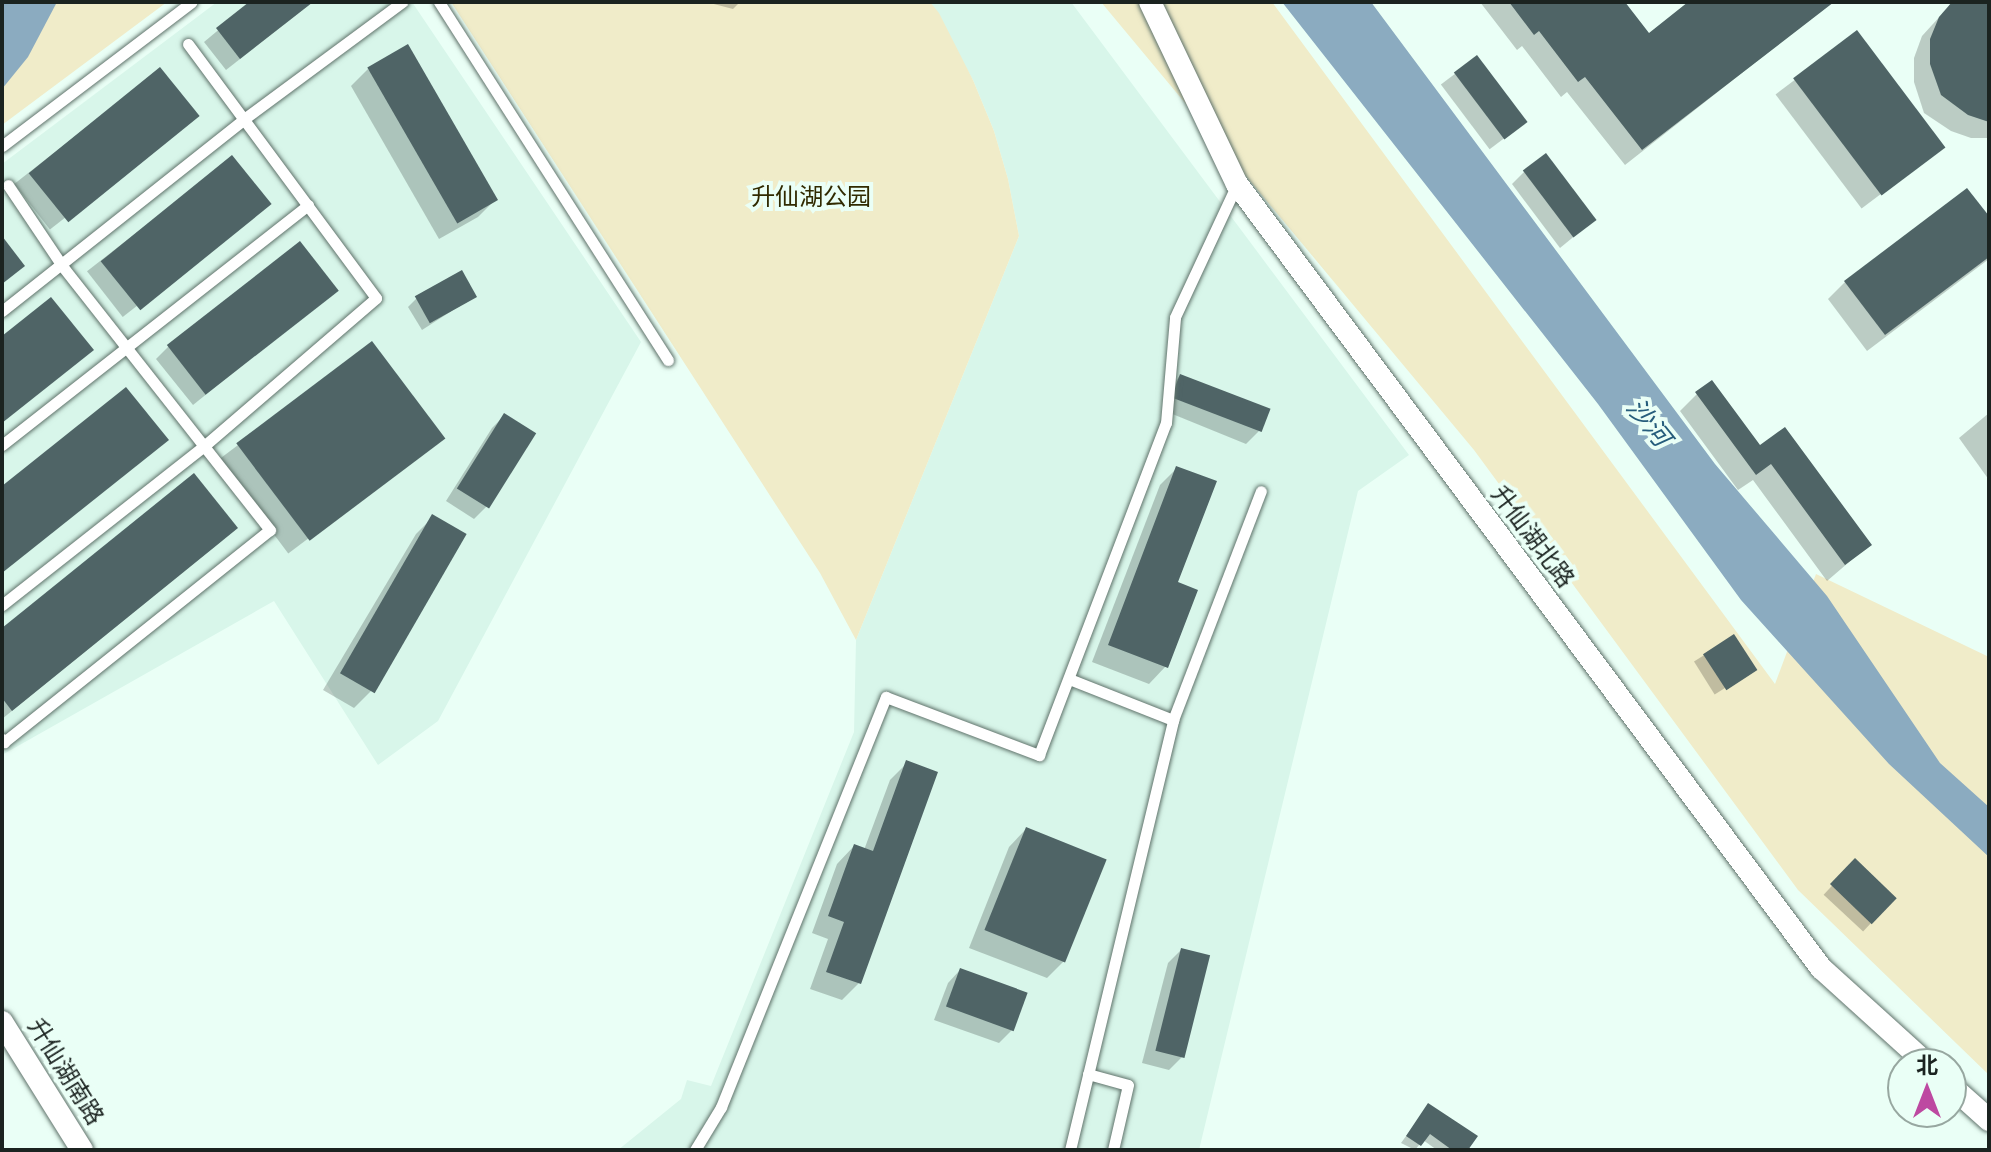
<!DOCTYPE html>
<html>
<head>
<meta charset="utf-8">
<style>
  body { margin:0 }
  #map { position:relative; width:1991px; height:1152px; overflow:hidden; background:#eafff6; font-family:Karla,"Noto Sans SC",sans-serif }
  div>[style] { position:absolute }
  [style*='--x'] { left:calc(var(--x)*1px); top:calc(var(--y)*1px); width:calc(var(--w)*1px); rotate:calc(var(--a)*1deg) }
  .built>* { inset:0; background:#d8f6ea }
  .green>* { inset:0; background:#f0ecc9 }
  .water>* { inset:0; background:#8babc0 }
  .shadow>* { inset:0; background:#0003; transform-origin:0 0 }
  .building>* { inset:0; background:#4f6466; transform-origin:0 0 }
  .roads { filter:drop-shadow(0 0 2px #60736b) drop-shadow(0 0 2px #60736b) }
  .service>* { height:11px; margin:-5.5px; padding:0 5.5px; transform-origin:5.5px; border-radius:5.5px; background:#fff }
  .minor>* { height:22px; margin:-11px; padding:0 11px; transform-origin:11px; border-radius:11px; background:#fff }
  span { translate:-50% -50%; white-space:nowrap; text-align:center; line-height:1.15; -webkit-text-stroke:8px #eafff6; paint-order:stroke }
  .park-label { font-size:24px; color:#302a00 }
  .street-label { font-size:24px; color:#1b2320 }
  .water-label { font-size:26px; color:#265d7c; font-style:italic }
  .frame { position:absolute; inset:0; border:4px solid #1b2320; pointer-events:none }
  .north { position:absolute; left:1887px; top:1048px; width:80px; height:80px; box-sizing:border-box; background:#eafff6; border:2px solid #97a7a0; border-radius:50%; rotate:0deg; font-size:22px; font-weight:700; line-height:32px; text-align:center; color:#1b2320 }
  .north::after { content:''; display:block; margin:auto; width:28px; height:36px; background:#bd49a1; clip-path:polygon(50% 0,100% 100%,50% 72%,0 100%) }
</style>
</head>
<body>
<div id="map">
  <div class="built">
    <i style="clip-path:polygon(217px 2px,412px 2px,641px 342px,438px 721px,378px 765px,274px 601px,2px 755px,2px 164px)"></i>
    <i style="clip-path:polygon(930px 2px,1071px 2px,1409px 455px,1358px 491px,1199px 1150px,618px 1150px,681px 1099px,687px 1080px,711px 1086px,854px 732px,856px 640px,1019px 236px,1008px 179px,994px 131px,973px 80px)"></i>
  </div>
  <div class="green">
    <i style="clip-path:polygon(2px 2px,167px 2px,2px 125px)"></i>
    <i style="clip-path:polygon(451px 2px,930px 2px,939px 13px,973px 80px,994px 131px,1008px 179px,1019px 236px,856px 640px,820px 573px)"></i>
    <i style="clip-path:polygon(1101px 2px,1272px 2px,1775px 684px,1816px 574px,1989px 657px,1989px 1075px,1798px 890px,1474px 450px)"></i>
  </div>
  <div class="water">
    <i style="clip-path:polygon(2px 2px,57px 2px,28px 57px,2px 89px)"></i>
    <i style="clip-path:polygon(1282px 2px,1371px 2px,1715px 464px,1827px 596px,1940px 763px,1989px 807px,1989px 857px,1889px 764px,1741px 600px,1598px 404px)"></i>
  </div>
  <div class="shadow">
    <i style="clip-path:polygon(252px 2px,313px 2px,226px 70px,204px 42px)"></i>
    <i style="clip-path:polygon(706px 2px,740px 2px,733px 9px)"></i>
    <i style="clip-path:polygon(1480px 2px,1623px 2px,1648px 36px,1692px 2px,1832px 2px,1625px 165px,1567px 92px,1561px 97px,1522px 46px,1517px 50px)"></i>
    <i style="clip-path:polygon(1953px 2px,1989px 2px,1989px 138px,1971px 138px,1951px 131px,1924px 113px,1914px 82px,1914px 58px,1922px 36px)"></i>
    <i style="left:1857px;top:33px;width:143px;height:102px;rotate:53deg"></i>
    <i style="left:1476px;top:58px;width:81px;height:44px;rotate:53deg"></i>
    <i style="clip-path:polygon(368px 69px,495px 200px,478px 217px,439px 239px,351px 86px)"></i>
    <i style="left:160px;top:70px;width:58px;height:185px;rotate:52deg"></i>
    <i style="left:232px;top:158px;width:58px;height:184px;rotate:52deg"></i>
    <i style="clip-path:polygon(1524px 172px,1594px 220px,1560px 248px,1512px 184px)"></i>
    <i style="clip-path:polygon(1989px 220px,1989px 259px,1867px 351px,1828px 299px,1845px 282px)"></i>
    <i style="clip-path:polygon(336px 290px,193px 405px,156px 359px,168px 347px)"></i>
    <i style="clip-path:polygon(475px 296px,422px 330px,408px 307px,416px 299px)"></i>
    <i style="left:372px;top:344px;width:117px;height:193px;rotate:53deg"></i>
    <i style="clip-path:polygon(1180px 376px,1259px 431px,1246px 444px,1165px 411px,1168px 389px)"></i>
    <i style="clip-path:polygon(1697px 394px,1759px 448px,1869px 545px,1827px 581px,1753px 480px,1738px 490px,1680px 411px)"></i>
    <i style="clip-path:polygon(1989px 413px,1989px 480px,1959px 438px)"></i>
    <i style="clip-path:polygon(505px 415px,487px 506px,474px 519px,446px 501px,492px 428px)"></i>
    <i style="clip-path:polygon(1177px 468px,1175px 583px,1166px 666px,1149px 684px,1092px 662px,1160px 485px)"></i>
    <i style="clip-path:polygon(433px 517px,464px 535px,371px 691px,354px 708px,323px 690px,416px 534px)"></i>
    <i style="clip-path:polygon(223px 540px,2px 719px,2px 630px)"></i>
    <i style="left:1733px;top:637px;width:39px;height:46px;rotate:58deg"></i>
    <i style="clip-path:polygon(907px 763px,859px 983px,842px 1000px,810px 989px,828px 939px,812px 933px,837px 864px,854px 846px,864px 850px,890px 780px)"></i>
    <i style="clip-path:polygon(1026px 829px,1064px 961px,1047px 978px,969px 948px,1009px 847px)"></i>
    <i style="left:1855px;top:861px;width:54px;height:46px;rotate:43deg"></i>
    <i style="clip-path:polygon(1181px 950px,1182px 1057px,1169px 1070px,1142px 1063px,1168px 963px)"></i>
    <i style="clip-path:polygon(960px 970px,1012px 1030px,999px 1043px,934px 1020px,948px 983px)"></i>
    <i style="clip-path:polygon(1428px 1106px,1465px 1150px,1437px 1150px,1423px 1140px,1415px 1150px,1401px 1143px)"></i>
  </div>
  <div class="building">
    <i style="clip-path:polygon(249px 2px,313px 2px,240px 59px,216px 28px)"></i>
    <i style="clip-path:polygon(1509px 2px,1625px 2px,1649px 33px,1688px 2px,1834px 2px,1642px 150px,1585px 77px,1578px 82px,1539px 31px,1534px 35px)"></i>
    <i style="clip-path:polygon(1952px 2px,1989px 2px,1989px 122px,1968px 115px,1941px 95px,1930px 64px,1930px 39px,1939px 17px)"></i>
    <i style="left:1857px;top:30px;width:147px;height:80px;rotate:53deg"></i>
    <i style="left:408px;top:44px;width:180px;height:47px;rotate:60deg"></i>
    <i style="left:1477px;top:55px;width:84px;height:29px;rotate:53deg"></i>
    <i style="left:160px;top:67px;width:63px;height:169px;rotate:51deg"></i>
    <i style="left:1546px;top:153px;width:84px;height:29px;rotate:53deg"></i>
    <i style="left:232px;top:155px;width:63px;height:169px;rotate:51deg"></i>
    <i style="clip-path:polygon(1967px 188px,1989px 216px,1989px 257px,1885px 335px,1844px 281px)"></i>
    <i style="clip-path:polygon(2px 236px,25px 266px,2px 284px)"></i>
    <i style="left:300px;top:241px;width:63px;height:169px;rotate:52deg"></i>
    <i style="left:462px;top:270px;width:31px;height:54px;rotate:61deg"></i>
    <i style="clip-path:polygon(51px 297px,94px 350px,2px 423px,2px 336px)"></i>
    <i style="left:372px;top:341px;width:122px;height:170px;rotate:53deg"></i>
    <i style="left:1180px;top:374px;width:97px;height:25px;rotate:21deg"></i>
    <i style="clip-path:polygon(1712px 380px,1760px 445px,1785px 427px,1872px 545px,1845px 565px,1771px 464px,1756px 475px,1695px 392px)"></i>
    <i style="clip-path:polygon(126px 387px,169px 440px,2px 573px,2px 486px)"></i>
    <i style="left:504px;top:413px;width:38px;height:89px;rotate:32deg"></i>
    <i style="clip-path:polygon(1176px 466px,1217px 481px,1178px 582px,1198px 590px,1168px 668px,1108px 645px)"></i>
    <i style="clip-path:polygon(194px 473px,238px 528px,12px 711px,2px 698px,2px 628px)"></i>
    <i style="left:432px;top:514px;width:40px;height:184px;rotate:30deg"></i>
    <i style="left:1734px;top:634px;width:43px;height:37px;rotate:57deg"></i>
    <i style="clip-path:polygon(906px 760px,938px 772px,861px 984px,826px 972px,844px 922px,828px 916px,854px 844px,873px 851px)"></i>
    <i style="left:1026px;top:827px;width:87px;height:111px;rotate:22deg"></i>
    <i style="left:1855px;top:858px;width:58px;height:36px;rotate:44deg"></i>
    <i style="left:1181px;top:948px;width:30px;height:106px;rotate:14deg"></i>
    <i style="left:960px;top:968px;width:72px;height:41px;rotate:20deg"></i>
    <i style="clip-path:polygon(1428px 1103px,1478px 1136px,1468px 1150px,1452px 1150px,1430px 1134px,1421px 1146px,1406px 1136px)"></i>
  </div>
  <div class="roads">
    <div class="service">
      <i style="--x:439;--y:2;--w:425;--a:57.4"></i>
      <i style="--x:2;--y:146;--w:238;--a:-37.2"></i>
      <i style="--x:2;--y:311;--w:309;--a:-38.4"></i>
      <i style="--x:244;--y:119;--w:197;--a:-36.5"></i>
      <i style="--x:2;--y:445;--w:389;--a:-38.1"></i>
      <i style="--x:2;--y:605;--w:257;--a:-38.2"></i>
      <i style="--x:204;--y:446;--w:227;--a:-40.7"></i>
      <i style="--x:376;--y:298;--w:316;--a:-126.5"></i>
      <i style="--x:1069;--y:679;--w:112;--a:21.5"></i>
      <i style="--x:2;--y:739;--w:4;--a:56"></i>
      <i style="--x:4;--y:742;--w:340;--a:-38.6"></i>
      <i style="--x:270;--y:530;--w:338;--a:-128.2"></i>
      <i style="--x:61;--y:264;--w:95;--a:-123.9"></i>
      <i style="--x:1088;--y:1074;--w:41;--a:15.4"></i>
      <i style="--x:1128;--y:1085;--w:67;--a:103"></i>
      <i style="--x:695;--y:1150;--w:50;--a:-58.8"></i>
      <i style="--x:721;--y:1107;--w:442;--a:-68.1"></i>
      <i style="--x:886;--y:697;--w:164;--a:20.8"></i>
      <i style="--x:1039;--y:755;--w:355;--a:-69.1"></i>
      <i style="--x:1166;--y:423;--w:106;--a:-85.1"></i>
      <i style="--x:1175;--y:317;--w:147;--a:-65"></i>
      <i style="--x:1070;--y:1150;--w:442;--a:-76.5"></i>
      <i style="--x:1173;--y:720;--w:245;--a:-69"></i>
    </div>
    <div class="minor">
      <i style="--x:1150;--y:2;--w:202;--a:64.5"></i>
      <i style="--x:1237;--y:184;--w:978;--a:53.32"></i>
      <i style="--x:1821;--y:968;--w:143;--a:42.2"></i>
      <i style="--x:2;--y:1022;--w:151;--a:58"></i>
      <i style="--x:1951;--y:1086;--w:51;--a:41.8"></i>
    </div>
  </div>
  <div class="park-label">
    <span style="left:811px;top:198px">升仙湖公园</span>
  </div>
  <div class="street-label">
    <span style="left:1532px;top:537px;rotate:53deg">升仙湖北路</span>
    <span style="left:65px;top:1072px;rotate:58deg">升仙湖南路</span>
  </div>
  <div class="water-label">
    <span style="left:1648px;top:423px;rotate:51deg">沙河</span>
  </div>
  <div class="frame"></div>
  <div class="north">北</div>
</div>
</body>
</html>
